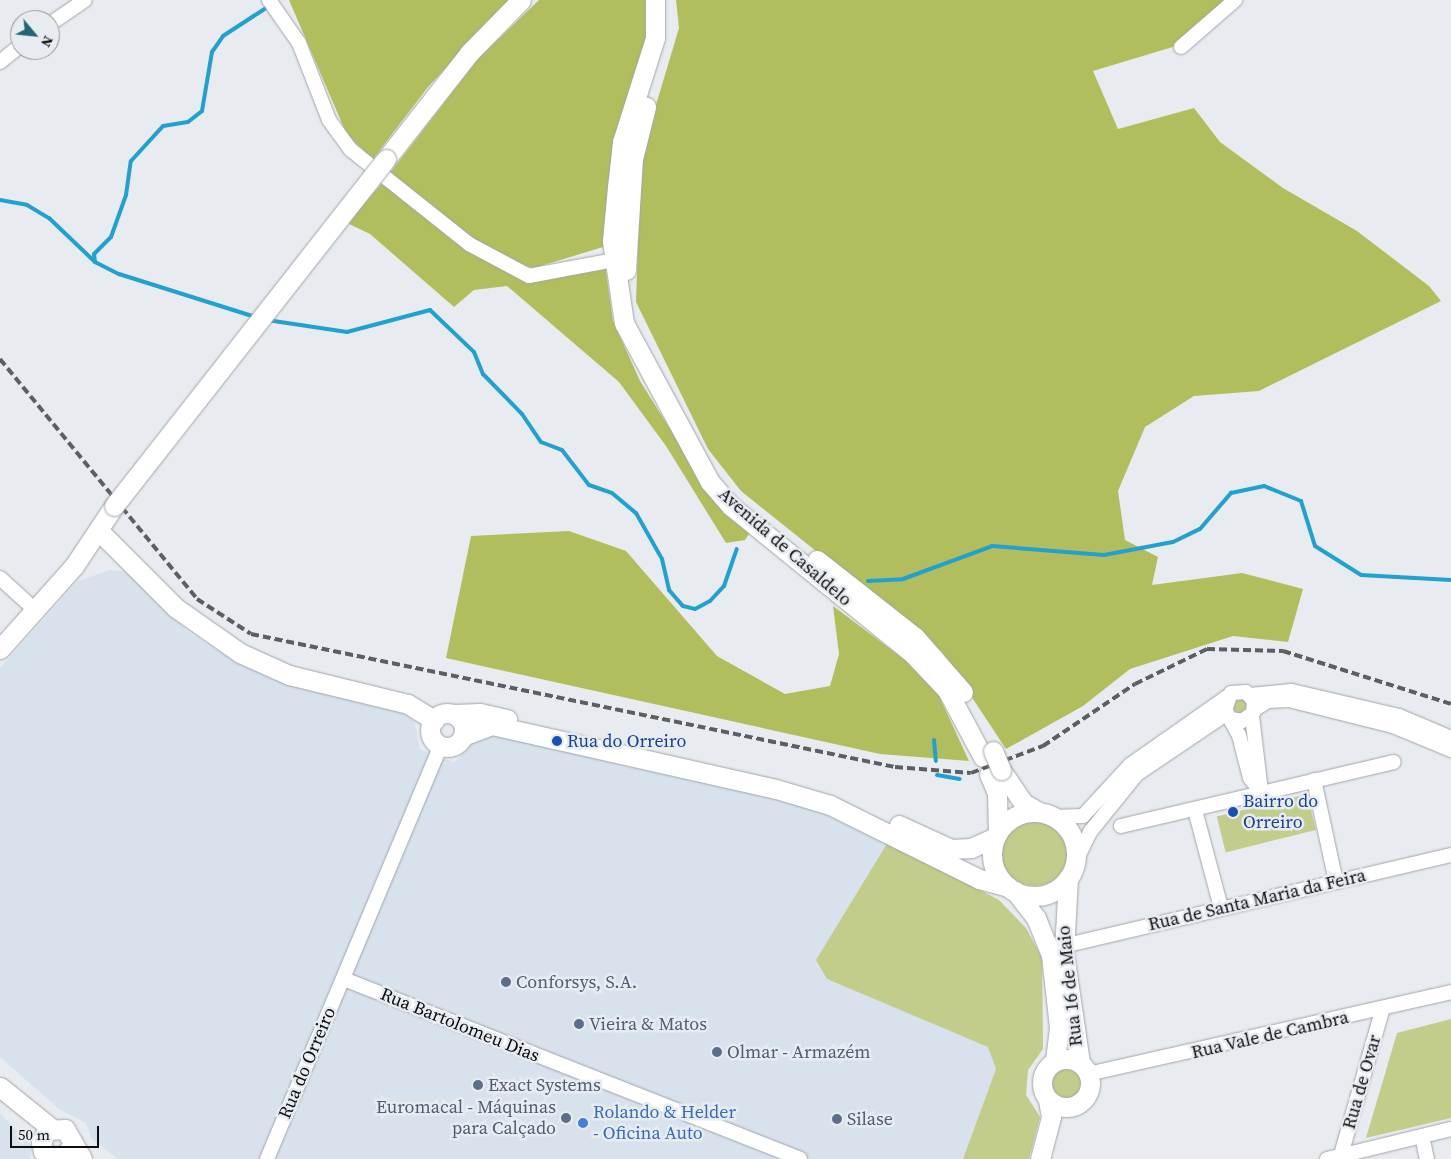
<!DOCTYPE html>
<html>
<head>
<meta charset="utf-8">
<style>
  body { margin:0 }
  #map { position:relative; width:1451px; height:1159px; overflow:hidden; background:#e8ecf1; font-family:"Source Serif 4",serif }
  div>[style] { position:absolute }
  [style*='--x'] { left:calc(var(--x)*1px); top:calc(var(--y)*1px); width:calc(var(--w)*1px); rotate:calc(var(--a)*1deg) }
  .built>* { inset:0; background:#d8e2ed }
  .green>* { inset:0; background:#c2cc8b; transform-origin:0 0 }
  .round { border-radius:50% }
  .forest>* { inset:0; background:#b2be5d }
  .stream>* { height:4px; margin:-2px; padding:0 2px; transform-origin:2px; border-radius:2px; background:#21a1cf }
  .roads { filter:drop-shadow(0 0 1px #a1a5a9) drop-shadow(0 0 1px #a1a5a9) }
  .street>* { height:14px; margin:-7px; padding:0 7px; transform-origin:7px; border-radius:7px; background:#fff }
  .secondary>* { height:19px; margin:-9.5px; padding:0 9.5px; transform-origin:9.5px; border-radius:9.5px; background:#fff }
  .secondary>.ring { margin:-9.5px; padding:0; box-sizing:content-box; background:none; border:19px solid #fff; border-radius:50% }
  .rail>* { height:4px; margin-top:-2px; transform-origin:0; background:repeating-linear-gradient(90deg,#5c5e61 0 8px,transparent 0 12px) }
  .bridges { filter:drop-shadow(0 0 1px #a1a5a9) drop-shadow(0 0 1px #a1a5a9) }
  .secondary-bridge>* { height:19px; margin:-9.5px; padding:0 9.5px; transform-origin:9.5px; border-radius:9.5px; background:#fff }
  .dots>* { width:14px; height:14px; translate:-50% -50%; box-sizing:border-box; border:2px solid #e8ecf1; border-radius:50% }
  span { translate:-50% -50%; white-space:nowrap; text-align:center; line-height:1.15; -webkit-text-stroke:5px #e8ecf1; paint-order:stroke }
  .street-label { font-size:18px; color:#0c0d0f }
  .transit-label { font-size:18px; color:#164399 }
  .left { translate:0 -50%; text-align:left }
  .service-label { font-size:18px; color:#4e5e75 }
  .right { translate:-100% -50%; text-align:right }
  .shop-label { font-size:18px; color:#366cbe }
  .north { position:absolute; left:10px; top:10px; width:50px; height:50px; box-sizing:border-box; background:#e8ecf1; border:1px solid #909397; border-radius:50%; rotate:118deg; font-size:14px; font-weight:700; line-height:20px; text-align:center; color:#0c0d0f }
  .north::after { content:''; display:block; margin:auto; width:18px; height:22px; background:#226577; clip-path:polygon(50% 0,100% 100%,50% 72%,0 100%) }
  .scale { position:absolute; left:10px; top:1126px; width:89px; height:22px; box-sizing:border-box; border:2px solid #0c0d0f; border-top:0; padding-left:6px; font-size:15px; line-height:18px; white-space:nowrap; color:#0c0d0f; -webkit-text-stroke:4px #e8ecf1; paint-order:stroke }
</style>
</head>
<body>
<div id="map">
  <div class="built">
    <i style="clip-path:polygon(110px 570px,128px 572px,187px 631px,235px 662px,290px 685px,405px 713px,415px 723px,420px 749px,454px 762px,478px 738px,492px 733px,779px 793px,836px 814px,999px 900px,1026px 928px,1042px 958px,1043px 1049px,1028px 1070px,1026px 1095px,1040px 1117px,1029px 1159px,118px 1159px,92px 1139px,86px 1123px,60px 1110px,0 1057px,0 668px,78px 581px)"></i>
    <i style="clip-path:polygon(0 1113px,32px 1147px,30px 1159px,0 1159px)"></i>
  </div>
  <div class="green">
    <i class="round" style="left:1233px;top:699px;width:14px;height:14px"></i>
    <i style="left:1307px;top:794px;width:37px;height:93px;rotate:76deg"></i>
    <i class="round" style="left:1001px;top:818px;width:68px;height:68px"></i>
    <i style="clip-path:polygon(888px 842px,999px 900px,1026px 928px,1042px 958px,1043px 1049px,1028px 1070px,1026px 1095px,1040px 1117px,1029px 1159px,963px 1159px,996px 1069px,988px 1047px,827px 979px,816px 960px)"></i>
    <i style="clip-path:polygon(1451px 1019px,1451px 1118px,1366px 1138px,1397px 1033px)"></i>
    <i class="round" style="left:1049px;top:1067px;width:32px;height:32px"></i>
  </div>
  <div class="forest">
    <i style="clip-path:polygon(289px 0,509px 0,428px 87px,373px 159px,347px 135px)"></i>
    <i style="clip-path:polygon(539px 0,647px 0,648px 32px,615px 142px,603px 247px,534px 268px,512px 263px,470px 238px,390px 173px,478px 59px)"></i>
    <i style="clip-path:polygon(676px 0,1226px 0,1176px 46px,1093px 71px,1118px 129px,1194px 108px,1220px 142px,1283px 188px,1357px 231px,1429px 286px,1441px 301px,1259px 391px,1194px 396px,1145px 427px,1118px 491px,1125px 540px,1158px 557px,1152px 585px,1242px 573px,1303px 589px,1288px 642px,1233px 636px,1130px 669px,1083px 706px,1006px 749px,942px 652px,741px 491px,708px 449px,636px 302px,641px 155px,679px 28px)"></i>
    <i style="clip-path:polygon(383px 182px,466px 249px,532px 281px,605px 265px,613px 321px,640px 381px,717px 504px,751px 531px,745px 540px,726px 543px,666px 446px,619px 382px,507px 286px,474px 290px,454px 307px,370px 234px,347px 223px)"></i>
    <i style="clip-path:polygon(569px 531px,626px 551px,717px 656px,785px 694px,830px 686px,839px 654px,833px 606px,905px 660px,939px 696px,969px 761px,880px 754px,446px 658px,471px 536px)"></i>
  </div>
  <div class="stream">
    <i style="--x:0;--y:200;--w:27;--a:10"></i>
    <i style="--x:27;--y:205;--w:26;--a:31"></i>
    <i style="--x:49;--y:218;--w:64;--a:43.7"></i>
    <i style="--x:95;--y:262;--w:27;--a:27"></i>
    <i style="--x:119;--y:274;--w:143;--a:17.5"></i>
    <i style="--x:95;--y:262;--w:8;--a:-97"></i>
    <i style="--x:94;--y:254;--w:24;--a:-45"></i>
    <i style="--x:111;--y:237;--w:45;--a:-70.3"></i>
    <i style="--x:126;--y:195;--w:34;--a:-82"></i>
    <i style="--x:131;--y:161;--w:47;--a:-47.6"></i>
    <i style="--x:163;--y:126;--w:25;--a:-9"></i>
    <i style="--x:188;--y:122;--w:18;--a:-38"></i>
    <i style="--x:202;--y:111;--w:60;--a:-80.4"></i>
    <i style="--x:212;--y:52;--w:19;--a:-55"></i>
    <i style="--x:223;--y:36;--w:55;--a:-33.1"></i>
    <i style="--x:267;--y:320;--w:81;--a:8.5"></i>
    <i style="--x:347;--y:332;--w:86;--a:-14.8"></i>
    <i style="--x:430;--y:310;--w:61;--a:43.7"></i>
    <i style="--x:474;--y:352;--w:24;--a:68"></i>
    <i style="--x:483;--y:374;--w:56;--a:45.7"></i>
    <i style="--x:522;--y:414;--w:34;--a:56"></i>
    <i style="--x:541;--y:442;--w:22;--a:21"></i>
    <i style="--x:562;--y:450;--w:44;--a:52.4"></i>
    <i style="--x:589;--y:485;--w:24;--a:19"></i>
    <i style="--x:612;--y:493;--w:31;--a:40"></i>
    <i style="--x:636;--y:513;--w:53;--a:60.5"></i>
    <i style="--x:662;--y:559;--w:32;--a:77"></i>
    <i style="--x:669;--y:590;--w:21;--a:49"></i>
    <i style="--x:683;--y:606;--w:12;--a:14"></i>
    <i style="--x:695;--y:609;--w:17;--a:-28"></i>
    <i style="--x:710;--y:601;--w:21;--a:-47"></i>
    <i style="--x:724;--y:586;--w:39;--a:-71"></i>
    <i style="--x:868;--y:581;--w:35;--a:-3"></i>
    <i style="--x:903;--y:579;--w:95;--a:-20.3"></i>
    <i style="--x:992;--y:546;--w:112;--a:4.6"></i>
    <i style="--x:1104;--y:555;--w:70;--a:-10.7"></i>
    <i style="--x:1173;--y:542;--w:30;--a:-26"></i>
    <i style="--x:1200;--y:529;--w:48;--a:-49.3"></i>
    <i style="--x:1231;--y:493;--w:34;--a:-12"></i>
    <i style="--x:1264;--y:486;--w:40;--a:22"></i>
    <i style="--x:1301;--y:501;--w:47;--a:72.7"></i>
    <i style="--x:1315;--y:546;--w:54;--a:32.2"></i>
    <i style="--x:1361;--y:575;--w:90;--a:3.2"></i>
    <i style="--x:934;--y:740;--w:21;--a:85"></i>
    <i style="--x:937;--y:775;--w:23;--a:10"></i>
  </div>
  <div class="roads">
    <div class="street">
      <i style="--x:269;--y:0;--w:52;--a:55.1"></i>
      <i style="--x:299;--y:43;--w:83;--a:68.7"></i>
      <i style="--x:329;--y:120;--w:37;--a:54"></i>
      <i style="--x:351;--y:150;--w:151;--a:38.5"></i>
      <i style="--x:469;--y:244;--w:68;--a:28.1"></i>
      <i style="--x:529;--y:276;--w:86;--a:-10.7"></i>
      <i style="--x:50;--y:24;--w:42;--a:-34.4"></i>
      <i style="--x:1181;--y:47;--w:72;--a:-41"></i>
      <i style="--x:0;--y:62;--w:26;--a:-39"></i>
      <i style="--x:0;--y:578;--w:47;--a:42.4"></i>
      <i style="--x:1250;--y:695;--w:42;--a:-5.4"></i>
      <i style="--x:1292;--y:691;--w:110;--a:13.2"></i>
      <i style="--x:1399;--y:716;--w:56;--a:22.9"></i>
      <i style="--x:1255;--y:709;--w:15;--a:-32"></i>
      <i style="--x:1268;--y:701;--w:21;--a:-3"></i>
      <i style="--x:1289;--y:700;--w:107;--a:14"></i>
      <i style="--x:1393;--y:726;--w:63;--a:22.5"></i>
      <i style="--x:1252;--y:716;--w:77;--a:83.2"></i>
      <i style="--x:1231;--y:719;--w:11;--a:10"></i>
      <i style="--x:1242;--y:721;--w:14;--a:-36"></i>
      <i style="--x:1253;--y:713;--w:12;--a:-85"></i>
      <i style="--x:1254;--y:701;--w:12;--a:-132"></i>
      <i style="--x:1246;--y:692;--w:15;--a:176"></i>
      <i style="--x:1231;--y:693;--w:18;--a:109"></i>
      <i style="--x:1225;--y:710;--w:29;--a:61"></i>
      <i style="--x:1239;--y:735;--w:44;--a:75.7"></i>
      <i style="--x:1250;--y:778;--w:18;--a:52"></i>
      <i style="--x:1314;--y:780;--w:104;--a:77.8"></i>
      <i style="--x:1195;--y:810;--w:101;--a:75.1"></i>
      <i style="--x:1053;--y:817;--w:30;--a:-2"></i>
      <i style="--x:1083;--y:816;--w:69;--a:-47.3"></i>
      <i style="--x:1130;--y:765;--w:118;--a:-35"></i>
      <i style="--x:1121;--y:826;--w:280;--a:-13.2"></i>
      <i style="--x:1074;--y:865;--w:37;--a:-64"></i>
      <i style="--x:1090;--y:832;--w:75;--a:-51"></i>
      <i style="--x:1137;--y:774;--w:107;--a:-34"></i>
      <i style="--x:1063;--y:946;--w:399;--a:-13.2"></i>
      <i style="--x:344;--y:979;--w:490;--a:21.5"></i>
      <i style="--x:1088;--y:1074;--w:372;--a:-12.7"></i>
      <i style="--x:1422;--y:1136;--w:24;--a:78"></i>
      <i style="--x:1341;--y:1155;--w:153;--a:-74.1"></i>
      <i style="--x:267;--y:1159;--w:448;--a:-67.2"></i>
      <i style="--x:1327;--y:1159;--w:128;--a:-13.6"></i>
    </div>
    <div class="secondary">
      <i style="--x:655;--y:0;--w:38;--a:90"></i>
      <i style="--x:655;--y:38;--w:109;--a:107.6"></i>
      <i style="--x:622;--y:142;--w:45;--a:96.3"></i>
      <i style="--x:617;--y:187;--w:54;--a:95.3"></i>
      <i style="--x:612;--y:241;--w:83;--a:81.7"></i>
      <i style="--x:624;--y:323;--w:181;--a:61.6"></i>
      <i style="--x:710;--y:482;--w:32;--a:49"></i>
      <i style="--x:731;--y:506;--w:235;--a:39.1"></i>
      <i style="--x:913;--y:654;--w:50;--a:46.6"></i>
      <i style="--x:947;--y:690;--w:76;--a:61.8"></i>
      <i style="--x:386;--y:159;--w:135;--a:-51.9"></i>
      <i style="--x:469;--y:53;--w:74;--a:-45.5"></i>
      <i style="--x:626;--y:270;--w:111;--a:-86.4"></i>
      <i style="--x:633;--y:159;--w:54;--a:-76"></i>
      <i style="--x:100;--y:532;--w:107;--a:45"></i>
      <i style="--x:176;--y:608;--w:78;--a:35.1"></i>
      <i style="--x:240;--y:653;--w:54;--a:24.2"></i>
      <i style="--x:289;--y:675;--w:122;--a:13.7"></i>
      <i style="--x:408;--y:704;--w:31;--a:32"></i>
      <i style="--x:817;--y:560;--w:125;--a:38.2"></i>
      <i style="--x:915;--y:637;--w:73;--a:48.9"></i>
      <i style="--x:0;--y:649;--w:111;--a:-48.3"></i>
      <i style="--x:74;--y:566;--w:72;--a:-56.3"></i>
      <i class="ring" style="left:430px;top:713px;width:15px;height:15px"></i>
      <i style="--x:453;--y:714;--w:27;--a:-2"></i>
      <i style="--x:480;--y:713;--w:28;--a:13"></i>
      <i style="--x:463;--y:736;--w:31;--a:-21"></i>
      <i style="--x:492;--y:725;--w:291;--a:12.7"></i>
      <i style="--x:776;--y:789;--w:56;--a:16.5"></i>
      <i style="--x:830;--y:805;--w:166;--a:26.4"></i>
      <i style="--x:979;--y:879;--w:30;--a:15"></i>
      <i style="--x:1001;--y:770;--w:40;--a:56"></i>
      <i style="--x:1023;--y:803;--w:18;--a:29"></i>
      <i style="--x:989;--y:774;--w:21;--a:67"></i>
      <i style="--x:997;--y:793;--w:40;--a:88.6"></i>
      <i class="ring" style="left:992px;top:812px;width:65px;height:65px"></i>
      <i style="--x:899;--y:825;--w:57;--a:24.8"></i>
      <i style="--x:951;--y:849;--w:20;--a:-3"></i>
      <i style="--x:971;--y:848;--w:27;--a:-24"></i>
      <i style="--x:1068;--y:878;--w:75;--a:93.1"></i>
      <i style="--x:1064;--y:953;--w:111;--a:81.7"></i>
      <i style="--x:1015;--y:891;--w:34;--a:52"></i>
      <i style="--x:1036;--y:918;--w:40;--a:68"></i>
      <i style="--x:1051;--y:955;--w:73;--a:83.7"></i>
      <i style="--x:1059;--y:1028;--w:33;--a:97"></i>
      <i class="ring" style="left:1042px;top:1059px;width:29px;height:29px"></i>
      <i style="--x:0;--y:1087;--w:65;--a:38.8"></i>
      <i style="--x:72;--y:1145;--w:9;--a:122"></i>
      <i style="--x:67;--y:1153;--w:13;--a:157"></i>
      <i style="--x:55;--y:1158;--w:14;--a:-150"></i>
      <i style="--x:43;--y:1151;--w:9;--a:-103"></i>
      <i style="--x:41;--y:1142;--w:13;--a:-63"></i>
      <i style="--x:47;--y:1130;--w:18;--a:-3"></i>
      <i style="--x:65;--y:1129;--w:34;--a:60"></i>
      <i style="--x:1040;--y:1159;--w:43;--a:-75.3"></i>
      <i style="--x:1051;--y:1117;--w:17;--a:-100"></i>
    </div>
  </div>
  <div class="rail">
    <i style="--x:0;--y:359;--w:310;--a:50.6"></i>
    <i style="--x:197;--y:599;--w:64;--a:32.9"></i>
    <i style="--x:251;--y:634;--w:658;--a:11.67"></i>
    <i style="--x:895;--y:767;--w:76;--a:4.5"></i>
    <i style="--x:971;--y:773;--w:77;--a:-20.6"></i>
    <i style="--x:1043;--y:746;--w:111;--a:-34"></i>
    <i style="--x:1135;--y:684;--w:80;--a:-25.9"></i>
    <i style="--x:1207;--y:649;--w:76;--a:1.5"></i>
    <i style="--x:1283;--y:651;--w:176;--a:17.5"></i>
  </div>
  <div class="bridges">
    <div class="secondary-bridge">
      <i style="--x:114;--y:506;--w:441;--a:-51.9"></i>
      <i style="--x:993;--y:751;--w:21;--a:67"></i>
    </div>
  </div>
  <div class="dots">
    <i style="left:557px;top:741px;background:#1a4fb4"></i>
    <i style="left:1233px;top:812px;background:#1a4fb4"></i>
    <i style="left:506px;top:982px;background:#5c6f8a"></i>
    <i style="left:579px;top:1024px;background:#5c6f8a"></i>
    <i style="left:717px;top:1052px;background:#5c6f8a"></i>
    <i style="left:478px;top:1085px;background:#5c6f8a"></i>
    <i style="left:566px;top:1118px;background:#5c6f8a"></i>
    <i style="left:837px;top:1119px;background:#5c6f8a"></i>
    <i style="left:583px;top:1123px;background:#3f7fe0"></i>
  </div>
  <div class="street-label">
    <span style="left:785px;top:547px;rotate:41deg">Avenida de Casaldelo</span>
    <span style="left:1257px;top:900px;rotate:-13deg">Rua de Santa Maria da Feira</span>
    <span style="left:1070px;top:986px;rotate:-96deg">Rua 16 de Maio</span>
    <span style="left:460px;top:1025px;rotate:22deg">Rua Bartolomeu Dias</span>
    <span style="left:1270px;top:1035px;rotate:-13deg">Rua Vale de Cambra</span>
    <span style="left:307px;top:1063px;rotate:-67deg">Rua do Orreiro</span>
    <span style="left:1362px;top:1082px;rotate:-74deg">Rua de Ovar</span>
  </div>
  <div class="transit-label">
    <span class="left" style="left:567px;top:741px">Rua do Orreiro</span>
    <span class="left" style="left:1243px;top:812px">Bairro do<br>Orreiro</span>
  </div>
  <div class="service-label">
    <span class="left" style="left:516px;top:982px">Conforsys, S.A.</span>
    <span class="left" style="left:589px;top:1024px">Vieira &amp; Matos</span>
    <span class="left" style="left:727px;top:1052px">Olmar - Armazém</span>
    <span class="left" style="left:488px;top:1085px">Exact Systems</span>
    <span class="right" style="left:556px;top:1118px">Euromacal - Máquinas<br>para Calçado</span>
    <span class="left" style="left:847px;top:1119px">Silase</span>
  </div>
  <div class="shop-label">
    <span class="left" style="left:593px;top:1123px">Rolando &amp; Helder<br>- Oficina Auto</span>
  </div>
  <div class="north">N</div>
  <div class="scale">50 m</div>
</div>
</body>
</html>
